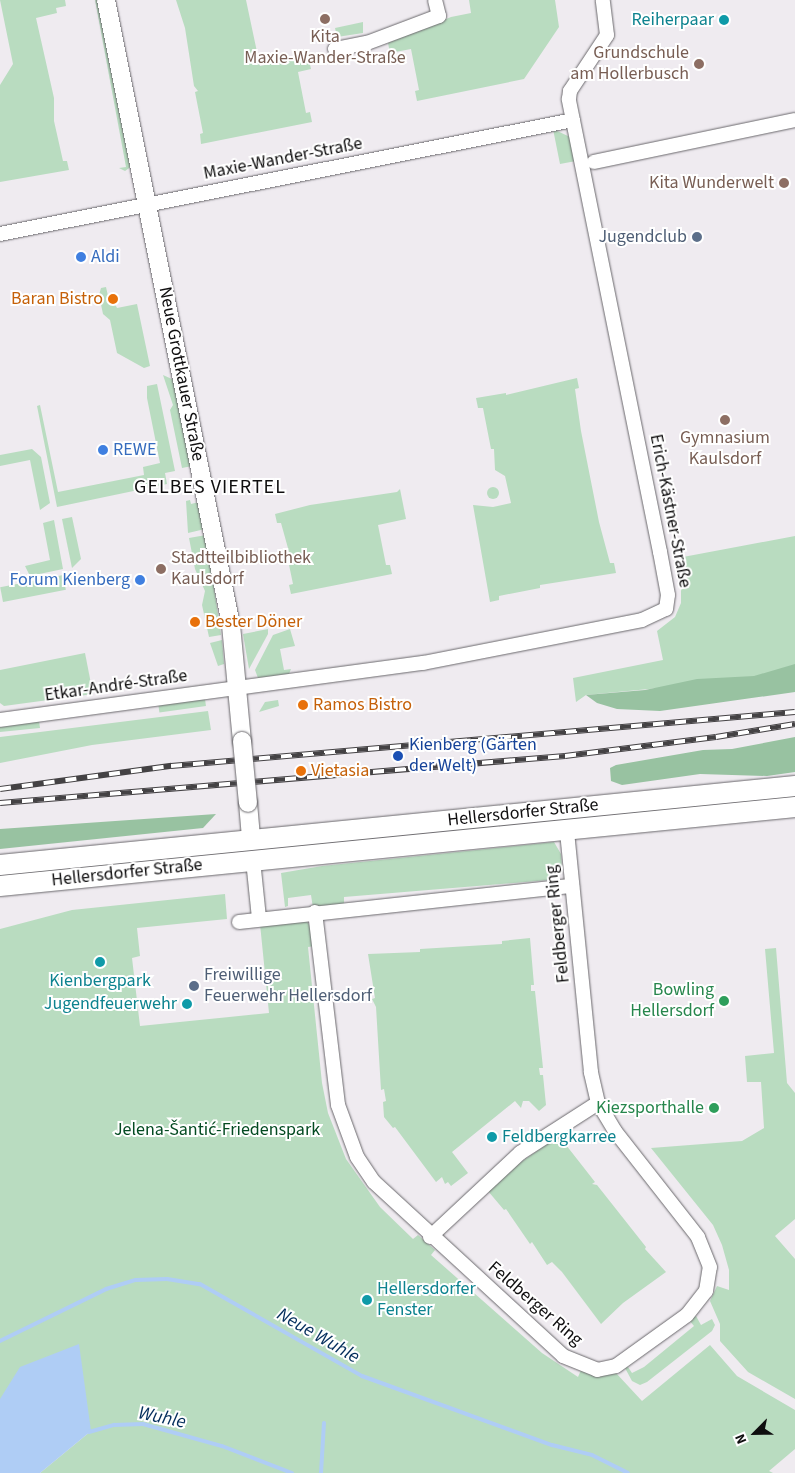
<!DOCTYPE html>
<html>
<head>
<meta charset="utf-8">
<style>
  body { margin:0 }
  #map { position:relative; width:795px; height:1473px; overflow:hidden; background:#efebf0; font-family:"Source Sans 3",sans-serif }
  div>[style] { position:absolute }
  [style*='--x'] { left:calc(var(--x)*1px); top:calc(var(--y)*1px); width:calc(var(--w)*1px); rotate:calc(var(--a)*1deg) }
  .green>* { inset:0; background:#b9dcc0; transform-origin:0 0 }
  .round { border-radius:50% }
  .forest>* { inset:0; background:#98c2a1 }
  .water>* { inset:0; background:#afcdf5 }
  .stream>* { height:4px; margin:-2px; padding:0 2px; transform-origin:2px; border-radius:2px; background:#afcdf5 }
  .roads { filter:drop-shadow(0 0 1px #6a686c) drop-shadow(0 0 1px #6a686c) }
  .minor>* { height:14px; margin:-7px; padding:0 7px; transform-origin:7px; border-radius:7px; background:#fff }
  .tertiary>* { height:18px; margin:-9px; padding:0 9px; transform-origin:9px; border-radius:9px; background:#fff }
  .secondary>* { height:20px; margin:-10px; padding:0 10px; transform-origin:10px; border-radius:10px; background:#fff }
  .rail>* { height:5.5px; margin-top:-2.75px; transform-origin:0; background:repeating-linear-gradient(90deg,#fff 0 11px,#444244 0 22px); box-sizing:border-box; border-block:1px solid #444244 }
  .bridges { filter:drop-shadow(0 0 1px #6a686c) drop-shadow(0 0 1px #6a686c) }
  .tertiary-bridge>* { height:18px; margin:-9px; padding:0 9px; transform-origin:9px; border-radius:9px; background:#fff }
  .dots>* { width:14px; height:14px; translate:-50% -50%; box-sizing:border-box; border:2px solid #fff; border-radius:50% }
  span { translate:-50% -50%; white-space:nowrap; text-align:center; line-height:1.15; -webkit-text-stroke:4px #fff; paint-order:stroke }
  .culture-label { font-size:18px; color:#0d838f }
  .right { translate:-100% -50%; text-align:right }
  .left { translate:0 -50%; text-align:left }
  .education-label { font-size:18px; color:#785e54 }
  .street-label { font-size:18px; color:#0f0e0f }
  .service-label { font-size:18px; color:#4e5e75 }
  .shop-label { font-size:18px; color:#366cbe }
  .food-label { font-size:18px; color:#c56008 }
  .transit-label { font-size:18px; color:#164399 }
  .leisure-label { font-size:18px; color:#27864d }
  .park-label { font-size:18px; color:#034a21 }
  .water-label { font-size:19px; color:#042e5c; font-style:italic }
  .quarter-label { font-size:20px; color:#0f0e0f; letter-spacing:1px }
  .north { position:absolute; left:730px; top:1408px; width:50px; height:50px; -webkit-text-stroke:4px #fff; paint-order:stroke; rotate:247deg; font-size:14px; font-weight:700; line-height:20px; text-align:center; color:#0f0e0f }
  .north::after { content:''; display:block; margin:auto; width:18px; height:22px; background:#0f0e0f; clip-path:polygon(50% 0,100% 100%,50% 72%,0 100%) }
</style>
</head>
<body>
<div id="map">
  <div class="green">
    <i style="clip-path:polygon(0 0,65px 0,66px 6px,56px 8px,57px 13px,36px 18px,54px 98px,54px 121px,63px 161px,67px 161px,69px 170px,0 182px,0 85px,13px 64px)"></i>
    <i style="clip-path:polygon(95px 0,99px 0,132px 166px,125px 171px,119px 168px,126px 167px)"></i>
    <i style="clip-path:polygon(176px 0,246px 0,260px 66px,308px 56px,311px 69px,298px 72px,306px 113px,310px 112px,312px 122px,201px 144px,200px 134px,203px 133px,195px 92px,198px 91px,194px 86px,185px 28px)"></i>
    <i style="clip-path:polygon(469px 0,555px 0,559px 27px,524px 79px,417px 101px,415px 91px,419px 90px,411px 49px,390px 53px,388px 43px,451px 17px,471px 13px)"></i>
    <i style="clip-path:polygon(363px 22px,363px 33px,337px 37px,335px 28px)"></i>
    <i style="clip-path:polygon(553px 129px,570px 137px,576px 161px,560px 164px)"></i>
    <i style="clip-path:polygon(106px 287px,110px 305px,115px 304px,117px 308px,137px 304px,150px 366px,144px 368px,117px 353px,110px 320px,103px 314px,99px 295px,101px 288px)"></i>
    <i style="clip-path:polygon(163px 375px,174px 380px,192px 466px,182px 468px,170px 410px,173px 405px)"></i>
    <i style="clip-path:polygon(577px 378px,579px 388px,575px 389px,581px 431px,599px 522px,610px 563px,614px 563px,616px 573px,540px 585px,540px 588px,499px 596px,499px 600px,490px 602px,473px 505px,493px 507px,511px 503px,505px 476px,495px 470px,494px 449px,491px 449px,483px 408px,478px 408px,476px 398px,506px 393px,506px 395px)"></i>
    <i style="clip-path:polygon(157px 384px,175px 471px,165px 473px,167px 484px,57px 507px,37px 406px,40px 405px,58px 492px,144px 475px,143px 467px,160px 463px,147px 398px,147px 386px)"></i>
    <i style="clip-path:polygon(32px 449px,41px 457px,50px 503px,40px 510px,30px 460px,0 466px,0 455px)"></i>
    <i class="round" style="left:487px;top:487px;width:12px;height:12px"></i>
    <i style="clip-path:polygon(400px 489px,406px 519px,378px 525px,386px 565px,390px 565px,392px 574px,291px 594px,289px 585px,293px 584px,288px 560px,291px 559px,281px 523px,277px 523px,275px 514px,310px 505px,397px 492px)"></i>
    <i style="clip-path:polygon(190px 500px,191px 504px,199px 502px,205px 529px,188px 533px,186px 501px)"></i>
    <i style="clip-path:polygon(72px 517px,81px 559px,72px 568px,62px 519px)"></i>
    <i style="clip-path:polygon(54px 520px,63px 569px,30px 576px,25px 566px,50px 560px,43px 523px)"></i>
    <i style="clip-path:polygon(206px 535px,221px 635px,209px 637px,202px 605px,205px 591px,195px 569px,189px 538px)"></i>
    <i style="clip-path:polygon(795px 536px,795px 675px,586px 695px,576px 702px,573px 678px,663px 660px,657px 631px,675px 617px,681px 603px,681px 589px,689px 588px,683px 557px)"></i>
    <i style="left:63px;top:575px;width:15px;height:64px;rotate:79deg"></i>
    <i style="clip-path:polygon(268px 629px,268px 634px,249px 669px,243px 634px)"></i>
    <i style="clip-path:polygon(290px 629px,295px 646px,280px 649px,284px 670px,291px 669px,289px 674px,258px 678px,255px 670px,273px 635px)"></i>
    <i style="clip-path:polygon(222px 640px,224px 664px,218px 666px,210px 643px)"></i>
    <i style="clip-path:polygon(85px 653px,93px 694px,4px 706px,0 703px,0 670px)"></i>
    <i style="left:205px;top:699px;width:7px;height:47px;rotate:82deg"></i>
    <i style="clip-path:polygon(278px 700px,279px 706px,259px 712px,265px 702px)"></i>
    <i style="clip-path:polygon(208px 711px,211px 730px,92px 745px,0 763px,0 737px)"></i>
    <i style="clip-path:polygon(39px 721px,40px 728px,0 732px,0 727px)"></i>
    <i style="clip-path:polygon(554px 842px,561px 854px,562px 867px,556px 877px,549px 880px,344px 897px,344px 905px,313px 908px,311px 895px,288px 898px,288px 906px,285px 907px,281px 873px,322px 866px)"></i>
    <i style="clip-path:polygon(225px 894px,227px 919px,137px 928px,140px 956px,132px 958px,140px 1026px,269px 1013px,260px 924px,302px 920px,307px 922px,313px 929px,315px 946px,308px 947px,322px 1083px,328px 1113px,346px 1159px,380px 1207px,413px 1239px,418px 1235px,435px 1250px,431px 1255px,542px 1353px,578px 1377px,581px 1370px,596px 1375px,616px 1373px,642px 1401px,710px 1345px,737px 1376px,795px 1410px,795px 1449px,769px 1471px,773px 1473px,40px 1473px,91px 1431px,0 1399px,0 929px,72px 910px)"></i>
    <i style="clip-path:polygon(530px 938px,534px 985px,531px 985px,531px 991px,535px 991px,543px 1068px,539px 1068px,540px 1075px,543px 1075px,546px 1105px,539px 1111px,529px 1101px,523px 1101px,521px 1108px,515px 1101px,452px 1152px,468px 1173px,451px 1186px,448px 1182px,445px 1184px,442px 1177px,436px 1182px,395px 1127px,393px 1128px,384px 1117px,383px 1102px,386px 1101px,384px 1089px,381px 1090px,376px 1007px,372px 999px,375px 998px,368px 954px,420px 952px,420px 949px,502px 944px,502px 941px)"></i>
    <i style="clip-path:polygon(776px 948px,787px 1083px,795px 1093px,795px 1219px,775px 1236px,795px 1259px,795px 1399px,748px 1372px,720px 1341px,720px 1324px,710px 1301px,717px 1286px,729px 1290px,729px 1270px,722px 1245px,713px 1225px,651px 1148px,742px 1141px,764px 1128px,761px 1082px,747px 1082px,745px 1056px,774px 1053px,765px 949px)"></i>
    <i style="clip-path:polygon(559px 1136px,595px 1182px,592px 1184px,597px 1185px,646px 1247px,645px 1249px,666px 1272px,623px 1303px,601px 1324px,562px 1272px,552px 1262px,547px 1265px,532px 1242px,530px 1244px,506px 1209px,504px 1210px,488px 1191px,518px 1164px)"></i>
    <i style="clip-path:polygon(696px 1316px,701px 1325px,712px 1319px,715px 1325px,712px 1331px,647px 1382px,640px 1385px,632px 1381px,625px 1368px,628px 1367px,632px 1373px,644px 1367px,694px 1326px,689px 1320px)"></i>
  </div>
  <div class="forest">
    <i style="clip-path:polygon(795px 664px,795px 692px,660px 711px,617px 709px,597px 703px,586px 695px,645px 690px,697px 679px,754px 676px)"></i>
    <i style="clip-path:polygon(795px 737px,795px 772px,767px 776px,700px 774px,622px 785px,611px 781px,610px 768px,616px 765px,703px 750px,732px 749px)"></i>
    <i style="clip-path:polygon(216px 814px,203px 828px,0 849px,0 829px)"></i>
  </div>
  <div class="water">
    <i style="clip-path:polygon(79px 1344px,91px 1431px,40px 1473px,0 1473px,0 1399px,20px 1367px)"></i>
  </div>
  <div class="stream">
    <i style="--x:0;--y:1341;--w:118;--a:-26.1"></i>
    <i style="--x:106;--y:1289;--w:31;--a:-17"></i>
    <i style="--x:136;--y:1280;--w:31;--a:-2"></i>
    <i style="--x:167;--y:1279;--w:33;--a:9"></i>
    <i style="--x:200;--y:1284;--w:186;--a:29.6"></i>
    <i style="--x:362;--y:1376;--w:202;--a:20"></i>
    <i style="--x:552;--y:1445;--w:41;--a:14"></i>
    <i style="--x:592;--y:1455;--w:40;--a:26.6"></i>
    <i style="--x:89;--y:1432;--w:26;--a:-16"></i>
    <i style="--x:114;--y:1425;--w:29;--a:-2"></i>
    <i style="--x:143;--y:1424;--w:82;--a:15.6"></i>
    <i style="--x:222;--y:1446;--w:75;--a:21.1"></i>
    <i style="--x:321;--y:1473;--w:50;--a:-86.6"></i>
  </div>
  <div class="roads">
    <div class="minor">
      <i style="--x:335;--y:49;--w:33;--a:-11"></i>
      <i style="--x:367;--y:43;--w:77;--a:-20.6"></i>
      <i style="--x:439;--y:16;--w:16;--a:-104"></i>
      <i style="--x:594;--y:162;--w:205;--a:-11.8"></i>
      <i style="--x:0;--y:234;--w:584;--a:-11.25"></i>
      <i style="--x:0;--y:720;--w:427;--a:-7.7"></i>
      <i style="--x:423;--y:663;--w:223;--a:-11.1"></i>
      <i style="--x:642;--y:620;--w:26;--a:-25"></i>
      <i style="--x:666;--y:609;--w:14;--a:-82"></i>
      <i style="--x:668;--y:595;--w:44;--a:-100.5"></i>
      <i style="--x:660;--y:552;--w:462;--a:-101.4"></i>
      <i style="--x:569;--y:99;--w:8;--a:-83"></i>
      <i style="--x:570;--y:91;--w:67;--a:-56.5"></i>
      <i style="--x:607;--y:35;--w:35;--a:-97"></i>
      <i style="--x:253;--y:860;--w:58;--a:84.1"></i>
      <i style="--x:315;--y:912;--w:194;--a:83.2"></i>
      <i style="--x:338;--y:1105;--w:55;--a:69.9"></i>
      <i style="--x:357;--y:1157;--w:30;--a:56"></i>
      <i style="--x:374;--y:1182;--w:257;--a:42.6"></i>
      <i style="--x:563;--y:1356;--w:37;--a:22"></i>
      <i style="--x:597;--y:1370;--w:19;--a:-12"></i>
      <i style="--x:616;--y:1366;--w:87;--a:-35.7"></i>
      <i style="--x:687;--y:1315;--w:31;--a:-52"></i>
      <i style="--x:706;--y:1291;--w:24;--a:-81"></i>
      <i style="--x:710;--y:1267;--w:32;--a:-112"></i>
      <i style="--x:698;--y:1237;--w:135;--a:-128.1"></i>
      <i style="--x:615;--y:1131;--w:33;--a:-121"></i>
      <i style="--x:598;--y:1103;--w:32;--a:-103"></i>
      <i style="--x:591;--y:1072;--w:242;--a:-95.7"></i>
      <i style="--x:239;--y:922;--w:335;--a:-6.2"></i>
      <i style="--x:430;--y:1237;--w:123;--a:-43"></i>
      <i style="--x:520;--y:1153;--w:93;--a:-32.7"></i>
    </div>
    <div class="tertiary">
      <i style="--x:106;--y:0;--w:637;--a:78.69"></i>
      <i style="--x:231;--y:625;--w:117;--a:84.6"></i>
      <i style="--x:248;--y:803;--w:36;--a:85"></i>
    </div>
    <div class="secondary">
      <i style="--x:0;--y:865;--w:799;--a:-5.67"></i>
      <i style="--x:0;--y:886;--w:799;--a:-5.67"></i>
    </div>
  </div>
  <div class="rail">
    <i style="--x:0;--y:789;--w:173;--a:-7.7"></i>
    <i style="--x:171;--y:766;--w:626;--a:-4.95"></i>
    <i style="--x:0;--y:803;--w:567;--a:-4.76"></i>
    <i style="--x:565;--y:756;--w:152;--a:-7.2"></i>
    <i style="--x:716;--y:737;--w:80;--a:-9.3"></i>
  </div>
  <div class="bridges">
    <div class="tertiary-bridge">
      <i style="--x:242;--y:741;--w:62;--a:84.5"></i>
    </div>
  </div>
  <div class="dots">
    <i style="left:325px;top:19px;background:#8d6e63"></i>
    <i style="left:724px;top:20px;background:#0f9aa8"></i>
    <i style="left:699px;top:64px;background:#8d6e63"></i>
    <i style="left:784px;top:183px;background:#8d6e63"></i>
    <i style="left:697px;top:237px;background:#5c6f8a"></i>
    <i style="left:81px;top:257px;background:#3f7fe0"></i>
    <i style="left:113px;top:299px;background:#e8710a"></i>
    <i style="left:725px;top:420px;background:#8d6e63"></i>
    <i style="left:103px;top:450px;background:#3f7fe0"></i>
    <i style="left:161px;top:569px;background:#8d6e63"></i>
    <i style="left:140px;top:580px;background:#3f7fe0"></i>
    <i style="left:195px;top:622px;background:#e8710a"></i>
    <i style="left:303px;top:705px;background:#e8710a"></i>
    <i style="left:398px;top:756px;background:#1a4fb4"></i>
    <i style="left:301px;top:771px;background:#e8710a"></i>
    <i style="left:100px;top:962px;background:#0f9aa8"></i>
    <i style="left:194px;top:986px;background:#5c6f8a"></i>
    <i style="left:724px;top:1001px;background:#2e9e5b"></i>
    <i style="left:187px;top:1004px;background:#0f9aa8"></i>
    <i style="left:714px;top:1108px;background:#2e9e5b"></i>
    <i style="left:492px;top:1137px;background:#0f9aa8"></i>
    <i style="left:367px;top:1300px;background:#0f9aa8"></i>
  </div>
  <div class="culture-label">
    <span class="right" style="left:714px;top:20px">Reiherpaar</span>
    <span style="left:100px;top:981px">Kienbergpark</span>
    <span class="right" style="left:177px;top:1004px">Jugendfeuerwehr</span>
    <span class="left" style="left:502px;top:1137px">Feldbergkarree</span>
    <span class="left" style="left:377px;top:1300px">Hellersdorfer<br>Fenster</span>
  </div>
  <div class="education-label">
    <span style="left:325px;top:48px">Kita<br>Maxie-Wander-Straße</span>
    <span class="right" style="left:689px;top:64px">Grundschule<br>am Hollerbusch</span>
    <span class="right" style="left:774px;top:183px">Kita Wunderwelt</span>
    <span style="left:725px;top:449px">Gymnasium<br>Kaulsdorf</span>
    <span class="left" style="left:171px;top:569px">Stadtteilbibliothek<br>Kaulsdorf</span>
  </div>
  <div class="street-label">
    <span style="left:283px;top:159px;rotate:-11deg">Maxie-Wander-Straße</span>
    <span style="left:181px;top:374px;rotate:79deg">Neue Grottkauer Straße</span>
    <span style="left:670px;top:511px;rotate:79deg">Erich-Kästner-Straße</span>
    <span style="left:116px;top:686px;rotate:-8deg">Etkar-André-Straße</span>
    <span style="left:523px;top:813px;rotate:-6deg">Hellersdorfer Straße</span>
    <span style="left:127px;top:873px;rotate:-6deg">Hellersdorfer Straße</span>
    <span style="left:558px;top:924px;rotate:-96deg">Feldberger Ring</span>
    <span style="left:535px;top:1304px;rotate:41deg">Feldberger Ring</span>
  </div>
  <div class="service-label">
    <span class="right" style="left:687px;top:237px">Jugendclub</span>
    <span class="left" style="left:204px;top:986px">Freiwillige<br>Feuerwehr Hellersdorf</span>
  </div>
  <div class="shop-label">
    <span class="left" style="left:91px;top:257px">Aldi</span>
    <span class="left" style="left:113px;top:450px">REWE</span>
    <span class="right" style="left:130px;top:580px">Forum Kienberg</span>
  </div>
  <div class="food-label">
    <span class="right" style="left:103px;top:299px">Baran Bistro</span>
    <span class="left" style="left:205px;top:622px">Bester Döner</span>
    <span class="left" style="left:313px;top:705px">Ramos Bistro</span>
    <span class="left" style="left:311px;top:771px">Vietasia</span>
  </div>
  <div class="transit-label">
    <span class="left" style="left:409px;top:756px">Kienberg (Gärten<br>der Welt)</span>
  </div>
  <div class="leisure-label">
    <span class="right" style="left:714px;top:1001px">Bowling<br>Hellersdorf</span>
    <span class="right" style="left:704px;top:1108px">Kiezsporthalle</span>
  </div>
  <div class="park-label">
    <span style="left:217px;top:1130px">Jelena-Šantić-Friedenspark</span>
  </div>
  <div class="water-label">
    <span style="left:318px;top:1336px;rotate:30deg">Neue Wuhle</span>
    <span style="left:162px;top:1418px;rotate:12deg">Wuhle</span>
  </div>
  <div class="quarter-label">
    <span style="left:210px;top:487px">GELBES VIERTEL</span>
  </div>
  <div class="north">N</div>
</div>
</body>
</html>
